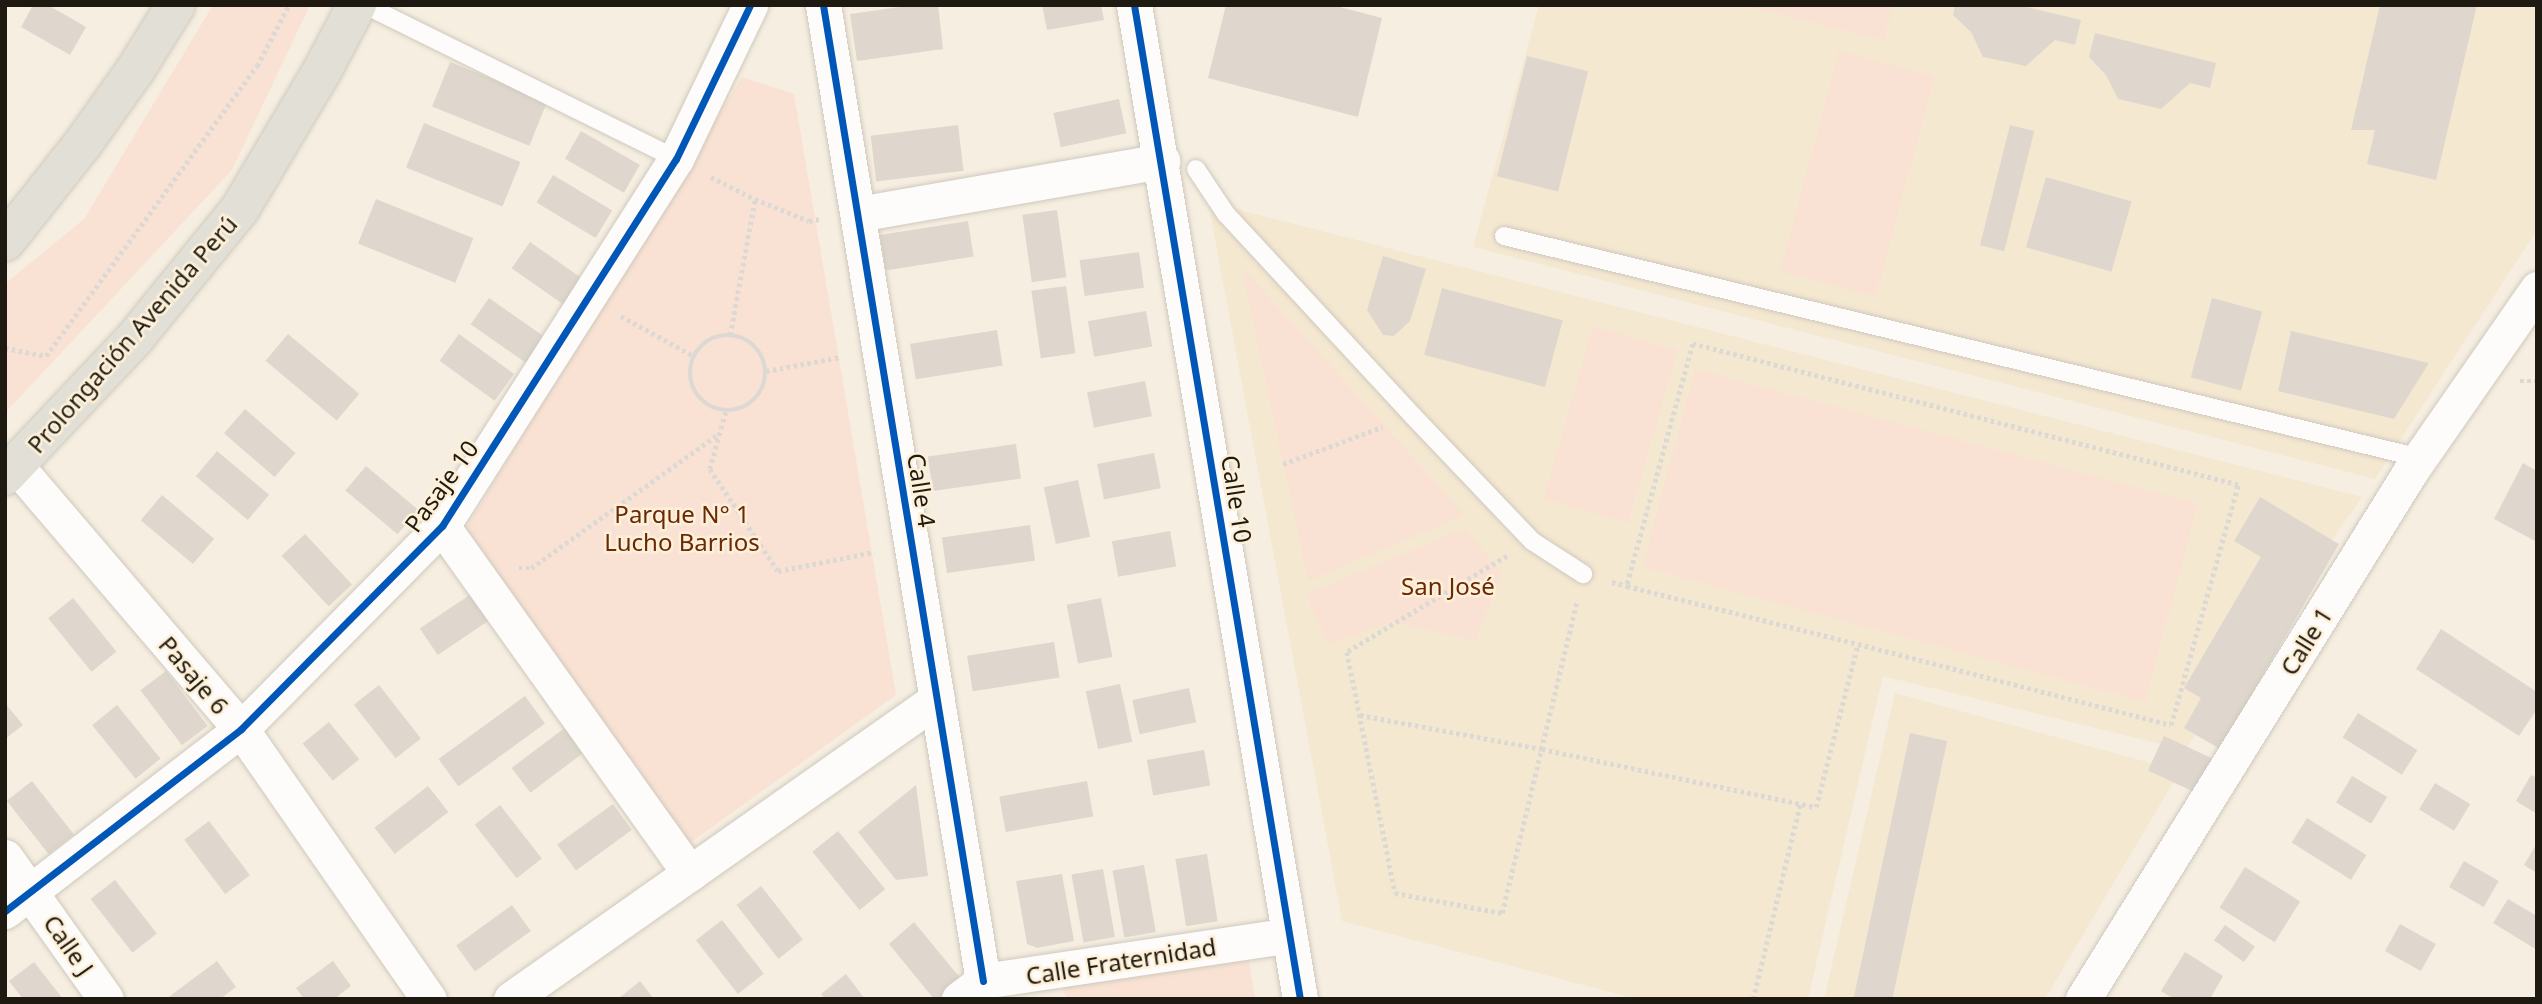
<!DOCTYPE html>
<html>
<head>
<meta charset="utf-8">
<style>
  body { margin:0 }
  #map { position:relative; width:2542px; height:1004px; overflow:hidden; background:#f6eee0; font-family:"Noto Sans",sans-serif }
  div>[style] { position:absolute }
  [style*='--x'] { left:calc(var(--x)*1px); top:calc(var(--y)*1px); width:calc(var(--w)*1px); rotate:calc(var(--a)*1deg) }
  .built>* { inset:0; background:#f5e8d1 }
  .green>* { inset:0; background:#f9e2d3; transform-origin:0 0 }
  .building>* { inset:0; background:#dfd7cd; transform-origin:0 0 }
  .path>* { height:4.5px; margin-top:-2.25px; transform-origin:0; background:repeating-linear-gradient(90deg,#dcd9d5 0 3.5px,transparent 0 7px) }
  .path>.ring { margin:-2.25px; padding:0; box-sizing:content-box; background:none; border:4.5px solid #dcd9d5; border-radius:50% }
  .roads { filter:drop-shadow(0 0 2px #cec9be) drop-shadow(0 0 2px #cec9be) }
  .lane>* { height:18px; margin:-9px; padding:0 9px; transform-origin:9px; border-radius:9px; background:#fefcfa }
  .street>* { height:35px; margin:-17.5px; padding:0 17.5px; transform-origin:17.5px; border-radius:17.5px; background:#fefcfa }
  .primary>* { height:38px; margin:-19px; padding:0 19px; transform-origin:19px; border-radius:19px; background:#e2e0d6 }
  .cycleway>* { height:7px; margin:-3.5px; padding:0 3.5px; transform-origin:3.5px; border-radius:3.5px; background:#0057b8 }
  span { translate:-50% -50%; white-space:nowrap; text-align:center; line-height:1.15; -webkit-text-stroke:5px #fef0d8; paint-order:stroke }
  .street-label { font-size:24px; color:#1f1a11 }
  .park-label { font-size:24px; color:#692906 }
  .frame { position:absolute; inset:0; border:7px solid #1f1a11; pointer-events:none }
</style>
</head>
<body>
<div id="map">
  <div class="built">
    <i style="clip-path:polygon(1539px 5px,2537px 5px,2537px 230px,2375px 479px,1473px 247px)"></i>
    <i style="clip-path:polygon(1208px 202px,2362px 497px,2185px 750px,1883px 676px,1808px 999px,1636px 999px,1342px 921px)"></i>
    <i style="clip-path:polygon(1895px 693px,2180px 771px,2045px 999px,1824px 999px)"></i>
  </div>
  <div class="green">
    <i style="clip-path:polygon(213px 5px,310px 5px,232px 170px,5px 413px,5px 284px,84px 219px)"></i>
    <i style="clip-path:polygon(1741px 5px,1893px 5px,1884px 41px)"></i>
    <i style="left:1839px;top:51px;width:99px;height:228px;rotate:15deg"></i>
    <i style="clip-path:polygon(742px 77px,794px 94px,896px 695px,690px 843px,460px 538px)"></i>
    <i style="clip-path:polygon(1241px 266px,1465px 515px,1308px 581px)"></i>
    <i style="left:1593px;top:326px;width:88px;height:180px;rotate:16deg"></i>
    <i style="left:1695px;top:369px;width:521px;height:205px;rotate:15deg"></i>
    <i style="clip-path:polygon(1465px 528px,1502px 573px,1476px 641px,1392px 622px,1328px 645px,1306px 594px)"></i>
    <i style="clip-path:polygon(1248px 955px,1255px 999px,1068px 999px,1060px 985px)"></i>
  </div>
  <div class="building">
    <i style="clip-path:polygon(33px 5px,48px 5px,86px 27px,70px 55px,21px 27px)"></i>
    <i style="clip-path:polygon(914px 5px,938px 5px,943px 49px,857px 61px,850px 14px)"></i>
    <i style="clip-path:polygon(1042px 5px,1101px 5px,1104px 20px,1047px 30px)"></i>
    <i style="clip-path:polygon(1226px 5px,1332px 5px,1382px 18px,1358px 117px,1208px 78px)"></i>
    <i style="clip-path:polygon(1955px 5px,2019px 5px,2081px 20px,2075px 45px,2055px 40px,2026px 66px,1983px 57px,1971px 32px,1953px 15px)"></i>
    <i style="clip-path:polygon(2380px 5px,2477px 5px,2436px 180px,2367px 164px,2375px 130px,2351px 130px)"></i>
    <i style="clip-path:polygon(2095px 33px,2216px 63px,2210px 88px,2190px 83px,2161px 109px,2118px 99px,2106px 75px,2089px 57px)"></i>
    <i style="left:1527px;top:56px;width:63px;height:124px;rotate:14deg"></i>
    <i style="left:450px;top:62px;width:105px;height:48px;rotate:22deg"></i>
    <i style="left:1119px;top:99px;width:35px;height:67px;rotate:78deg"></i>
    <i style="left:424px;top:123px;width:104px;height:48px;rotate:22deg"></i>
    <i style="left:958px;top:125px;width:46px;height:88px;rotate:83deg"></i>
    <i style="left:2010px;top:125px;width:25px;height:124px;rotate:14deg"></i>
    <i style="left:581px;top:131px;width:68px;height:32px;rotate:30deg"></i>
    <i style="left:553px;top:175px;width:69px;height:32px;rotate:31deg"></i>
    <i style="left:2046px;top:177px;width:89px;height:73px;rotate:16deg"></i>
    <i style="left:376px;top:199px;width:105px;height:48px;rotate:22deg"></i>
    <i style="left:1057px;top:210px;width:68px;height:35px;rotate:82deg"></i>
    <i style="left:968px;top:221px;width:36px;height:89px;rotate:81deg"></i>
    <i style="left:530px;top:242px;width:68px;height:32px;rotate:35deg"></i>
    <i style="left:1139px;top:252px;width:36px;height:60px;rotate:82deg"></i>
    <i style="clip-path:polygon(1383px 256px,1426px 269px,1410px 321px,1394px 336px,1383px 335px,1367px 310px)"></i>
    <i style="left:1066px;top:286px;width:68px;height:35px;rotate:82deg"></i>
    <i style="left:1442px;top:288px;width:125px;height:69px;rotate:15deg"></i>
    <i style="left:489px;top:298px;width:68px;height:32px;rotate:35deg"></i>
    <i style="left:2212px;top:298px;width:52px;height:82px;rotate:15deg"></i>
    <i style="left:1146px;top:311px;width:36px;height:59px;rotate:80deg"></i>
    <i style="left:997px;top:330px;width:36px;height:88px;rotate:81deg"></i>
    <i style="clip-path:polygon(2291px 331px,2429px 363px,2394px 419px,2278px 391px)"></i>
    <i style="left:288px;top:334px;width:93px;height:35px;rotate:40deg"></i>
    <i style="left:459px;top:334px;width:68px;height:33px;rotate:36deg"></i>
    <i style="left:1145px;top:381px;width:36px;height:59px;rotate:79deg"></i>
    <i style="left:245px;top:409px;width:67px;height:32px;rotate:41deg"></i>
    <i style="left:1016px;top:444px;width:35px;height:89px;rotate:82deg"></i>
    <i style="left:217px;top:451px;width:68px;height:33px;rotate:40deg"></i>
    <i style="left:1154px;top:453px;width:36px;height:58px;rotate:79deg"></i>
    <i style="clip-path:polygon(2523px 463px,2537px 471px,2537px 542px,2494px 519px)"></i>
    <i style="left:366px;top:466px;width:68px;height:32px;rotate:40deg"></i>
    <i style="left:1078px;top:480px;width:58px;height:35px;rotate:78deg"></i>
    <i style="left:162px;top:495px;width:68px;height:33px;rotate:40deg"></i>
    <i style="clip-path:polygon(2260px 497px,2339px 544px,2220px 749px,2184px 728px,2201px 698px,2184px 688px,2261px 557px,2234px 541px)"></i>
    <i style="left:1030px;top:525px;width:36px;height:89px;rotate:82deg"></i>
    <i style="left:1170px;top:531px;width:36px;height:59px;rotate:80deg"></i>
    <i style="left:305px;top:534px;width:69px;height:32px;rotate:47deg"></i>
    <i style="left:477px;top:590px;width:32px;height:69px;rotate:56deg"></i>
    <i style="left:73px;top:598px;width:69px;height:32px;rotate:51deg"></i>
    <i style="left:1101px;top:598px;width:60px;height:35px;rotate:79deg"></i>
    <i style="clip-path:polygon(2441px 629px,2537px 692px,2537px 709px,2519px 736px,2416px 669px)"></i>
    <i style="left:1054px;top:642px;width:36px;height:88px;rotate:81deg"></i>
    <i style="left:166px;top:671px;width:69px;height:32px;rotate:53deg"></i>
    <i style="left:1120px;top:684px;width:59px;height:35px;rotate:78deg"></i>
    <i style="left:379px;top:685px;width:68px;height:32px;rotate:52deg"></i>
    <i style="left:1189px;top:688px;width:35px;height:58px;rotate:78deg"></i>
    <i style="left:525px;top:696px;width:34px;height:107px;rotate:54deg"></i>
    <i style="clip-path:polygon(5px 703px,23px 725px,5px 739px)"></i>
    <i style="left:117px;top:705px;width:69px;height:32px;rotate:51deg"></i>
    <i style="left:2358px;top:713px;width:70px;height:29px;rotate:32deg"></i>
    <i style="left:329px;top:722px;width:48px;height:34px;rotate:51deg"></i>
    <i style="left:566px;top:727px;width:31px;height:68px;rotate:53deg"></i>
    <i style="left:1910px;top:733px;width:38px;height:273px;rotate:12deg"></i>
    <i style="left:2164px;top:736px;width:54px;height:38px;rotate:25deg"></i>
    <i style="left:1204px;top:750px;width:36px;height:58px;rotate:80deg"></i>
    <i style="clip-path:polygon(2531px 775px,2537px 778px,2537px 814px,2516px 801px)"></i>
    <i style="left:2352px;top:776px;width:41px;height:31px;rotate:31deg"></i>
    <i style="left:32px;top:781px;width:68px;height:32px;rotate:52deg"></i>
    <i style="left:1087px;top:781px;width:36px;height:89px;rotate:80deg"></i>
    <i style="left:2435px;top:783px;width:41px;height:31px;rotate:31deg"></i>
    <i style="clip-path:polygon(916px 785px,928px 876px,896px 880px,858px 832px)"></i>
    <i style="left:428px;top:786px;width:33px;height:68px;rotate:52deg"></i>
    <i style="left:613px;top:804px;width:32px;height:69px;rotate:54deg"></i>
    <i style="left:500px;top:805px;width:68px;height:32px;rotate:52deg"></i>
    <i style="left:2307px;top:818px;width:70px;height:29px;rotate:32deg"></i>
    <i style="left:209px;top:821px;width:68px;height:31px;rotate:53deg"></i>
    <i style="left:838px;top:831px;width:75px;height:33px;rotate:51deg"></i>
    <i style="clip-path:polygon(2537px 843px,2537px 873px,2524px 865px)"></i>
    <i style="left:1207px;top:854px;width:68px;height:32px;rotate:81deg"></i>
    <i style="left:2464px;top:861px;width:40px;height:30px;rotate:30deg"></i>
    <i style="left:1144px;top:865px;width:68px;height:32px;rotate:80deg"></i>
    <i style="left:2245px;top:867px;width:65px;height:48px;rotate:32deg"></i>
    <i style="left:1103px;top:869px;width:69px;height:32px;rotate:80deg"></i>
    <i style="clip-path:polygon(1062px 874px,1074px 941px,1037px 948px,1027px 944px,1016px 881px)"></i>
    <i style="left:115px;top:880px;width:68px;height:31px;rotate:52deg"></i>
    <i style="left:761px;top:886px;width:68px;height:31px;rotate:52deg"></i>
    <i style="clip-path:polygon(2508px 899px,2537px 916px,2537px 950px,2493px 923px)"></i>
    <i style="left:512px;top:905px;width:32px;height:69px;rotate:54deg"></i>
    <i style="left:722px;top:920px;width:68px;height:33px;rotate:52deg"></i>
    <i style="clip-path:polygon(914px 922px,961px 979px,938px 999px,934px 999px,889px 944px)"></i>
    <i style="left:2400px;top:924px;width:41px;height:31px;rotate:29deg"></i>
    <i style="left:2225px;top:925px;width:37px;height:19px;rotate:36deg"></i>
    <i style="clip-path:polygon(2185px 952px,2223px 976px,2210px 999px,2174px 999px,2161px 991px)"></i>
    <i style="clip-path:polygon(217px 961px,236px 987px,220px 999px,166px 999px)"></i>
    <i style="clip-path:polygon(333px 961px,351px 986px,334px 999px,304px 999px,296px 988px)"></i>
    <i style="clip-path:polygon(34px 962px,63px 999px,23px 999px,9px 981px)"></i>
    <i style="clip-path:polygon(846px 974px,865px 999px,825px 999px,821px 994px)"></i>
    <i style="clip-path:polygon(640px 981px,654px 999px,618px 999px)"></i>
  </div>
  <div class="path">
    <i style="--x:711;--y:177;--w:49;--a:26.6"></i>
    <i style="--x:755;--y:199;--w:58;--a:22.2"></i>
    <i style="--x:809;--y:221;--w:10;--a:-11"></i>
    <i style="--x:621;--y:316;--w:83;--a:28.7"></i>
    <i class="ring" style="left:690px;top:335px;width:71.5px;height:71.5px"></i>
    <i style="--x:730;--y:335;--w:138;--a:-79.6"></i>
    <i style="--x:5;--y:348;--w:42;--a:11"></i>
    <i style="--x:46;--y:356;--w:359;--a:-54"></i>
    <i style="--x:257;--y:66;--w:69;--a:-62.3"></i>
    <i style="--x:766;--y:371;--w:76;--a:-10.6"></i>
    <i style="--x:2520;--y:381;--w:17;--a:0"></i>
    <i style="--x:726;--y:412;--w:59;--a:105.7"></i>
    <i style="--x:710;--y:469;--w:123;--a:56.3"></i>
    <i style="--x:778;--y:571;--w:98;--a:-11.2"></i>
    <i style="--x:1283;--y:464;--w:106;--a:-20.5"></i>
    <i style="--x:1507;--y:556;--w:187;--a:149"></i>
    <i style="--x:1347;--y:652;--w:246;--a:78.7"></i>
    <i style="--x:1395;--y:893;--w:109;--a:10.6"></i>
    <i style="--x:1502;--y:913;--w:321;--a:-76.5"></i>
    <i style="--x:519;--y:568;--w:12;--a:0"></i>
    <i style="--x:531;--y:568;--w:231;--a:-35.5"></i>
    <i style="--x:1612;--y:582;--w:16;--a:15"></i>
    <i style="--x:1627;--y:586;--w:238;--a:14.1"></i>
    <i style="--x:1858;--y:644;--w:323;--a:14.5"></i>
    <i style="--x:2171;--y:725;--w:249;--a:-74.4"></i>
    <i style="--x:2238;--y:485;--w:563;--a:-165.49"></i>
    <i style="--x:1693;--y:344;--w:251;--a:105.3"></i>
    <i style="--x:1360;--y:715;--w:185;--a:10.6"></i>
    <i style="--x:1542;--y:749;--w:280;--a:12"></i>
    <i style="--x:1816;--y:807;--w:168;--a:-75.6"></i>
    <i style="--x:1753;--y:999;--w:201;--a:-76.4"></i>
  </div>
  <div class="roads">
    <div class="lane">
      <i style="--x:365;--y:5;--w:347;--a:26.3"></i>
      <i style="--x:1196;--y:169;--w:54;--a:56.3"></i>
      <i style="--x:1226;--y:214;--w:275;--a:47.2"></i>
      <i style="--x:1413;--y:416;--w:173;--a:46.4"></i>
      <i style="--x:1532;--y:541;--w:61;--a:32.9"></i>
      <i style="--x:1504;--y:236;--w:943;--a:13.62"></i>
    </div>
    <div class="street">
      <i style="--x:823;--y:5;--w:989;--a:80.69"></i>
      <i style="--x:1134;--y:5;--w:1008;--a:80.52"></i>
      <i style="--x:858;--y:214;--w:309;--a:-9.9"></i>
      <i style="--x:17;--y:467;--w:345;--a:49.5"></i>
      <i style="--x:241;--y:729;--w:329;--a:55.2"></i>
      <i style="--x:442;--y:526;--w:427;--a:54.5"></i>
      <i style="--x:5;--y:857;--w:174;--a:54.6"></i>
      <i style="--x:5;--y:911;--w:298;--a:-37.6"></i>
      <i style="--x:241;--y:729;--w:286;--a:-45.3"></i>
      <i style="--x:442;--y:526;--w:435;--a:-57.5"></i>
      <i style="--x:676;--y:159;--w:171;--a:-64.3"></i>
      <i style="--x:511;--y:999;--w:521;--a:-35.15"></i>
      <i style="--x:959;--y:999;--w:30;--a:-37"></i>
      <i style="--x:983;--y:981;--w:309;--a:-8.5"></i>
      <i style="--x:2083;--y:999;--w:620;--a:-58.18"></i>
      <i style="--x:2410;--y:472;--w:223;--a:-55.2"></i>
    </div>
    <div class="primary">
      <i style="--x:5;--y:242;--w:124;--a:-51.6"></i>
      <i style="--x:82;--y:145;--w:93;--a:-54.6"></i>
      <i style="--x:136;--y:69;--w:75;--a:-58"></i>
      <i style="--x:5;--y:476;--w:190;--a:-46.7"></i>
      <i style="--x:135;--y:338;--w:166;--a:-50.9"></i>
      <i style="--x:240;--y:209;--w:161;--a:-59.3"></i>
      <i style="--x:322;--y:71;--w:75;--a:-62.1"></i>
    </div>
  </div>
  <div class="cycleway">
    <i style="--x:823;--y:5;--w:989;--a:80.69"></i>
    <i style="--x:1134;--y:5;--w:1008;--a:80.52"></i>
    <i style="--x:5;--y:911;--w:298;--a:-37.6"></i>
    <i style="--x:241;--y:729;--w:286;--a:-45.3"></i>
    <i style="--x:442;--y:526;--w:435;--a:-57.5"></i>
    <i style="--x:676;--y:159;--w:171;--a:-64.3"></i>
  </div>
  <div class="street-label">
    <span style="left:132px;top:334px;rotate:-49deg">Prolongación Avenida Perú</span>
    <span style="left:441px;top:486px;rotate:-54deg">Pasaje 10</span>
    <span style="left:922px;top:490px;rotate:81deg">Calle 4</span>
    <span style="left:1237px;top:499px;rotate:81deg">Calle 10</span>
    <span style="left:2306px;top:641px;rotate:-58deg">Calle 1</span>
    <span style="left:194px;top:675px;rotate:50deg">Pasaje 6</span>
    <span style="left:69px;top:945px;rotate:55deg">Calle J</span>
    <span style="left:1121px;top:961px;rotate:-9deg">Calle Fraternidad</span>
  </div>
  <div class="park-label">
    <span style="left:682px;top:528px">Parque N° 1<br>Lucho Barrios</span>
    <span style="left:1448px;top:586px">San José</span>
  </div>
  <div class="frame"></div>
</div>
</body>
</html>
